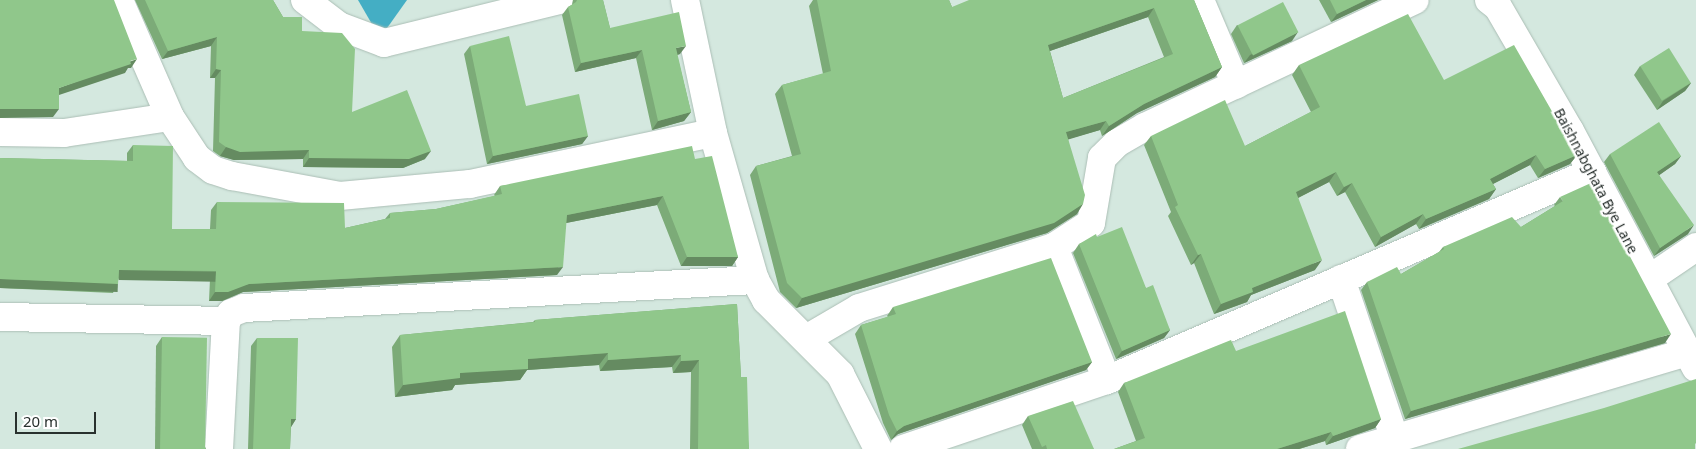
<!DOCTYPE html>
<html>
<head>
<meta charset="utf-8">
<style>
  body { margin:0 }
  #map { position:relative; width:1696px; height:449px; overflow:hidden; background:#d4e8df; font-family:"Noto Sans",sans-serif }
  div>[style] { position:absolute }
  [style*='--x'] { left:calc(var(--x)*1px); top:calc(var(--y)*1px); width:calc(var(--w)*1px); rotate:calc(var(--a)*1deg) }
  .water>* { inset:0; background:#44aec4 }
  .roads { filter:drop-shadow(0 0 1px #abbeb5) drop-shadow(0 0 1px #abbeb5) }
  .minor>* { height:28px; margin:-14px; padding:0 14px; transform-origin:14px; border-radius:14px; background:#fff }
  .wall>* { inset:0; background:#7cab78 }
  .shaded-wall>* { inset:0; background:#658b61; transform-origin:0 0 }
  .building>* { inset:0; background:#90c78b; transform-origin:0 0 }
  span { translate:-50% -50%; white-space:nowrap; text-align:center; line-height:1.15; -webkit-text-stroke:5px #fff; paint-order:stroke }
  .street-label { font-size:14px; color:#29312e }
  .scale { position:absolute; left:15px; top:412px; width:81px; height:22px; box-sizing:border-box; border:2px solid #29312e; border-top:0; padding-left:6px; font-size:15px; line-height:18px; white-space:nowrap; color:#29312e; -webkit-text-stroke:4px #fff; paint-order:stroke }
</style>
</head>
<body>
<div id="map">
  <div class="water">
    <i style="clip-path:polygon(358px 0,407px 0,380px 38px)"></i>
  </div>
  <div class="roads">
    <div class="minor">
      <i style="--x:119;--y:0;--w:128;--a:66.4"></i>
      <i style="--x:170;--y:117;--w:49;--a:56.6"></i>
      <i style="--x:197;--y:158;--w:20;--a:37"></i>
      <i style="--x:213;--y:170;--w:20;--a:18"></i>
      <i style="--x:232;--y:176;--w:110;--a:10.5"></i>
      <i style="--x:340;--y:196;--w:131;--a:-5.3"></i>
      <i style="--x:470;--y:184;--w:248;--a:-11.9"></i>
      <i style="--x:305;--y:0;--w:43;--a:37.4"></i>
      <i style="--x:339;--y:26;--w:48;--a:20.7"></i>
      <i style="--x:384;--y:43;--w:180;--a:-13.8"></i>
      <i style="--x:685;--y:0;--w:136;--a:78.1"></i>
      <i style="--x:713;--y:133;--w:153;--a:74.1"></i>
      <i style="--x:755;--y:280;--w:23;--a:61"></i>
      <i style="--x:766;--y:300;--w:105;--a:45"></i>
      <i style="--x:840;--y:374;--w:84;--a:63.1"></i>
      <i style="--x:1200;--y:0;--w:92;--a:67"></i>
      <i style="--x:1489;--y:0;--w:11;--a:38"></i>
      <i style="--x:1498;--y:7;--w:143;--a:59.9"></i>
      <i style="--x:1570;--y:131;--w:268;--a:62"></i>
      <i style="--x:0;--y:132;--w:64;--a:0.9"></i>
      <i style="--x:64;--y:133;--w:107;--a:-8.6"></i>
      <i style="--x:1054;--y:247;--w:143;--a:68.3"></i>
      <i style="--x:1341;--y:279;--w:169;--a:71.4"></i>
      <i style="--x:1649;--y:279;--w:57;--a:-34.2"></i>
      <i style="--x:0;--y:317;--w:226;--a:1"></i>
      <i style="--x:806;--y:339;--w:61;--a:-30.3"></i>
      <i style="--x:859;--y:308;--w:204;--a:-17.4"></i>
      <i style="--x:1054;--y:247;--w:44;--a:-33"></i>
      <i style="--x:1091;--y:223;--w:66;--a:-80.4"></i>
      <i style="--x:1102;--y:158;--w:21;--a:-45"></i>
      <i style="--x:1117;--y:143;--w:32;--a:-30"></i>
      <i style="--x:1145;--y:127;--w:298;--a:-25.2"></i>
      <i style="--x:219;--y:449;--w:128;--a:-86.9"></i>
      <i style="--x:226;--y:321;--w:9;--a:-58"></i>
      <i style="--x:231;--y:313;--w:14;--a:-21"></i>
      <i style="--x:244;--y:308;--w:512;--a:-3.14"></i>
      <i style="--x:903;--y:449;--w:215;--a:-18.7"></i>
      <i style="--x:1107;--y:380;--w:528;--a:-23.21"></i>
      <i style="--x:1360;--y:449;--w:342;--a:-16.5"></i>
    </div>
  </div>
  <div class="wall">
    <i style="clip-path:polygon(135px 0,273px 0,283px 17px,302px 31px,352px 112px,425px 159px,403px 168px,303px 167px,303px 159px,234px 160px,220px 156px,213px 151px,215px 78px,210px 78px,211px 46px,162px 59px)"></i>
    <i style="clip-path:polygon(573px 0,603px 0,610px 28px,680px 54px,677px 55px,691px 112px,684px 121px,652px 130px,636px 58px,575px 72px,562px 15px,568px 7px,572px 5px)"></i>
    <i style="clip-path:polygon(evenodd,813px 0,949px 0,952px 7px,1194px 0,1222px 67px,1215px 77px,1137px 113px,1102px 136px,1100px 130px,1068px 139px,1077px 214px,1047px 233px,796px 308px,780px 292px,750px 175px,756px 166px,792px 156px,775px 94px,782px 85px,823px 74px,809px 6px,813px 0,1148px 17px,1164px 57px,1063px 98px,1050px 51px,1148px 17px)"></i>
    <i style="clip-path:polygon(1319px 0,1378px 0,1331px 22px)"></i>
    <i style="clip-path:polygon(1237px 25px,1292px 41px,1244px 63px,1231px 34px)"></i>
    <i style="clip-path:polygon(470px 46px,526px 106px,588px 136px,582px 144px,487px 164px,464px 54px)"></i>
    <i style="clip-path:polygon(1299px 65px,1444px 80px,1577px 155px,1570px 164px,1538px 178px,1530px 165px,1493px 184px,1496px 189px,1489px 199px,1419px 229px,1416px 224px,1375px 247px,1345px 192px,1337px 196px,1329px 182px,1298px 198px,1315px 270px,1251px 295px,1247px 302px,1214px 314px,1194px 263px,1191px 265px,1168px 216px,1171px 212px,1144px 145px,1151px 136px,1245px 146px,1311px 112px,1292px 75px)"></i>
    <i style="clip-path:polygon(1640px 66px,1691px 83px,1685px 91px,1657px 110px,1634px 75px)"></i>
    <i style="clip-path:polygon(133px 145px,172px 229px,210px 229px,211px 210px,217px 202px,345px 228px,385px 219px,390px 213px,436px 209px,495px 196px,494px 195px,500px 186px,695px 159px,738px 257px,732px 266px,681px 266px,657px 205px,566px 223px,557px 275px,243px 292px,222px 301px,209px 301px,210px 279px,119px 278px,113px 293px,0 288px,0 158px,127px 161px,127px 153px)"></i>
    <i style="clip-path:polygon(1610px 154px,1681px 156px,1675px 164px,1659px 175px,1688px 234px,1654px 256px,1604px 162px)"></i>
    <i style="clip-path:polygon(1560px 197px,1665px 343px,1405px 419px,1361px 290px,1367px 282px,1401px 274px,1439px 252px,1443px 247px,1521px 227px,1555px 206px,1554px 205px)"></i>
    <i style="clip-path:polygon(1097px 237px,1146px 288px,1170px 330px,1164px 338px,1116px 359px,1073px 253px,1079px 244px)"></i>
    <i style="clip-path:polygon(737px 304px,741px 377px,749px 449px,690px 449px,691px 372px,673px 373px,672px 367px,600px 371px,599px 365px,527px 370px,520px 380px,455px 385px,452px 390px,395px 397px,392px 347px,400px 335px,533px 322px,535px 320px)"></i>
    <i style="clip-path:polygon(893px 307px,1092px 362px,1086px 370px,898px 434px,891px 440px,883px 423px,855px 334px,861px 325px,888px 317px,887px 316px)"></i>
    <i style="clip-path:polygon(162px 337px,206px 449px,155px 449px,156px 346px)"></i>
    <i style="clip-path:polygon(257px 338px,296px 419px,291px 427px,290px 449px,248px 449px,251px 346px)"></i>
    <i style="clip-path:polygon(1236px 351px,1381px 419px,1375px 428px,1326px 445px,1325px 441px,1299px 449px,1114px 449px,1136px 441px,1118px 392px,1124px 383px)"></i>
    <i style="clip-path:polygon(1028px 416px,1094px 449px,1032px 449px,1022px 425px)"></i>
  </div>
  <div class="shaded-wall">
    <i style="clip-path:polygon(1366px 0,1378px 0,1331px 22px,1337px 14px)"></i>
    <i style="clip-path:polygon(1154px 8px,1148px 17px,1041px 54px,1048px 45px)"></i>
    <i style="clip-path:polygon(1298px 32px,1292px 41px,1244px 63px,1250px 55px)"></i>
    <i style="clip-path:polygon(217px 37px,211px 46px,162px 59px,168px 51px)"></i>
    <i style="clip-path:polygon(686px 46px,680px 54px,670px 57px,676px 48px)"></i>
    <i style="clip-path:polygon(642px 50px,636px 58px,575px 72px,581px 63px)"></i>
    <i style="clip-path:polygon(137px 59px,131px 68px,128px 68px,125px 73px,53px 97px,59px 88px)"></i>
    <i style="clip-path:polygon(1222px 67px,1215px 77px,1137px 113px,1102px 136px,1109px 126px,1144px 104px)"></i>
    <i style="clip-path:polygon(216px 69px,221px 70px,215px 78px,210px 78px)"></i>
    <i style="clip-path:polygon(1691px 83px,1685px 91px,1657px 110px,1663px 101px)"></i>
    <i style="clip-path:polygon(0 109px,59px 109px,53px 117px,0 118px)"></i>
    <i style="clip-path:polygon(691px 112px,684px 121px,652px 130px,658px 121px)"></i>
    <i style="clip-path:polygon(1106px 121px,1100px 130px,1060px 142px,1066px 132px)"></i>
    <i style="clip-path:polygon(588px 136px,582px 144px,487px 164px,493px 156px)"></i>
    <i style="clip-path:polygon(226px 147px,309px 150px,303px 159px,234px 160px,220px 156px)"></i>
    <i style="clip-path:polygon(431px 151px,425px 159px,403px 168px,303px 167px,309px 158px)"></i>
    <i style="clip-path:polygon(1536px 155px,1530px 165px,1483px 189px,1490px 179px)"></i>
    <i style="clip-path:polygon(1577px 155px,1570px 164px,1538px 178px,1545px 169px)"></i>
    <i style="clip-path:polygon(1681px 156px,1675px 164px,1651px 181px,1657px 172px)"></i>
    <i style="clip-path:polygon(1336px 172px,1329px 182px,1290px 202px,1296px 192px)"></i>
    <i style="clip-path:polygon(1352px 183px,1345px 192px,1337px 196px,1344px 187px)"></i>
    <i style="clip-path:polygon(1496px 189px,1489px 199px,1419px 229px,1426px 219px)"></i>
    <i style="clip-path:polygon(663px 196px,657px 205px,561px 224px,567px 215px)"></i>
    <i style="clip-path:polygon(1083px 204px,1077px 214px,1047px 233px,796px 308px,802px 298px)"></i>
    <i style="clip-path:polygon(1423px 214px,1416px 224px,1375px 247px,1381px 237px)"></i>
    <i style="clip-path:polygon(1694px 225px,1688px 234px,1654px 256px,1660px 248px)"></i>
    <i style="clip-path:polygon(1201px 254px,1194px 263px,1191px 265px,1198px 255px)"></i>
    <i style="clip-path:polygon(687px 257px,738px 257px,732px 266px,681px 266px)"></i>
    <i style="clip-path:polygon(1322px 260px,1315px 270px,1251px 295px,1247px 302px,1214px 314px,1221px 304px,1252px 288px)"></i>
    <i style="clip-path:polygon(563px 267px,557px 275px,243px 292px,222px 301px,209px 301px,215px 292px,249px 284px)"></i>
    <i style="left:119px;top:270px;width:97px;height:10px;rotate:1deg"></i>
    <i style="left:0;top:279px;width:118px;height:9px;rotate:2deg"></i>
    <i style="clip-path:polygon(1170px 330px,1164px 338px,1116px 359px,1122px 351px)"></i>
    <i style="clip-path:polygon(1671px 334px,1665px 343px,1405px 419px,1411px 411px)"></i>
    <i style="clip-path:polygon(608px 353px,599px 365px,527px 370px,520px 380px,455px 385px,452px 390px,395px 397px,403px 385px,528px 359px)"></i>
    <i style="clip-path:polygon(681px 355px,672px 367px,600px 371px,608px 360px)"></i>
    <i style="clip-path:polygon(699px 360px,691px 372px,673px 373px,681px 361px)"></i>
    <i style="clip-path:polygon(1092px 362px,1086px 370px,898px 434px,891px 440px,897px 431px,904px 426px)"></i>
    <i style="clip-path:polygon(291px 419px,296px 419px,291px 427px)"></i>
    <i style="clip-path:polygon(1381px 419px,1375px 428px,1326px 445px,1333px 436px)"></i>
    <i style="clip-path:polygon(1331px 432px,1325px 441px,1299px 449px,1277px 449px)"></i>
  </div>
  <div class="building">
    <i style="clip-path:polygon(0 0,114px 0,137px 59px,130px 61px,131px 64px,59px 88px,59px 109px,0 109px)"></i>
    <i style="clip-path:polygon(145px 0,273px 0,283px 17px,302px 17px,302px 31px,342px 33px,355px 49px,352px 112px,407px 90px,431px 151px,409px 159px,309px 158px,309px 150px,240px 152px,226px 147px,219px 142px,221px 70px,216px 69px,217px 37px,168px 51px)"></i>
    <i style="clip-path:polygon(577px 0,603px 0,610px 28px,679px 12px,686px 46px,676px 48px,691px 112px,658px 121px,642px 50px,581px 63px,568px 7px,576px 2px)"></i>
    <i style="clip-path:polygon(evenodd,817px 0,949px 0,952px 7px,969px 0,1194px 0,1222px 67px,1144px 104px,1109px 126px,1106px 121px,1066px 132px,1085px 195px,1083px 204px,1054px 223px,802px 298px,787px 283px,756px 166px,801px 154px,782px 85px,831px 71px,817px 0,1154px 8px,1173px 54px,1063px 98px,1048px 45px,1154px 8px)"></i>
    <i style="clip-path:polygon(1330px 0,1366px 0,1337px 14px)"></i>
    <i style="left:1283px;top:2px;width:34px;height:51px;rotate:63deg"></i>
    <i style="clip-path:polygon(1408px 14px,1444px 80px,1514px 45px,1577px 155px,1545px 169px,1536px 155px,1490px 179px,1496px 189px,1426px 219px,1423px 214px,1381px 237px,1352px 183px,1344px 187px,1336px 172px,1296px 192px,1322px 260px,1252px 288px,1253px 292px,1221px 304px,1201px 254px,1198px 255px,1175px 207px,1178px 205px,1151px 136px,1225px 100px,1245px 146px,1320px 107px,1299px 65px)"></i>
    <i style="clip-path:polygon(509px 36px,526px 106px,579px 94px,588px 136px,493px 156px,470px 46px)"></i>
    <i style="left:1669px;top:48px;width:41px;height:34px;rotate:58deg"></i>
    <i style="clip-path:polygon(1659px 122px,1681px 156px,1657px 172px,1694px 225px,1660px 248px,1610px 154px)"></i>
    <i style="clip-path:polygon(133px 145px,173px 146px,172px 229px,216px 229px,217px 202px,344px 203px,345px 228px,390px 218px,390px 213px,436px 209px,502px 194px,500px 186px,692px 146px,695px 159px,712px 156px,738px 257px,687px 257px,663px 196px,567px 215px,563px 267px,249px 284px,228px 292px,215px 292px,216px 271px,119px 270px,118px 284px,0 279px,0 158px,133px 161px)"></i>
    <i style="clip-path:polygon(1591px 183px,1671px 334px,1411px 411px,1367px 282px,1397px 267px,1401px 274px,1444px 249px,1443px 247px,1512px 217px,1521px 227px,1563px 201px,1560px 197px)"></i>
    <i style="clip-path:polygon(1122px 227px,1146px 288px,1153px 285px,1170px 330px,1122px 351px,1079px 244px,1096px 234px,1097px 237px)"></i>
    <i style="clip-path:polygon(1051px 258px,1092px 362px,904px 426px,897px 431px,889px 415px,861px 325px,896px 314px,893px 307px)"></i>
    <i style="clip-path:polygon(737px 304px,741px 377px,747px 377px,749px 449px,698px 449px,699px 360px,681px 361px,681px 355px,608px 360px,608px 353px,528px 359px,528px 369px,460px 373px,460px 378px,403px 385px,400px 335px,535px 322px,535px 320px)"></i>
    <i style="clip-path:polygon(1345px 311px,1381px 419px,1333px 436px,1331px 432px,1277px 449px,1114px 449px,1145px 438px,1124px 383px,1231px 340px,1236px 351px)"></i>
    <i style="left:162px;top:337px;width:45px;height:112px;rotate:1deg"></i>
    <i style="clip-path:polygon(257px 338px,298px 338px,296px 419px,291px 419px,290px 449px,253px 449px)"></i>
    <i style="clip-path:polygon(1696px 379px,1696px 443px,1695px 444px,1695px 449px,1458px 449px,1604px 408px)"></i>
    <i style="clip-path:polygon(1073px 401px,1094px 449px,1047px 449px,1046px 445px,1042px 447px,1028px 416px)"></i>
  </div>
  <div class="street-label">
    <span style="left:1596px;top:181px;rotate:62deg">Baishnabghata Bye Lane</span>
  </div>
  <div class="scale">20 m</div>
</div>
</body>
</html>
